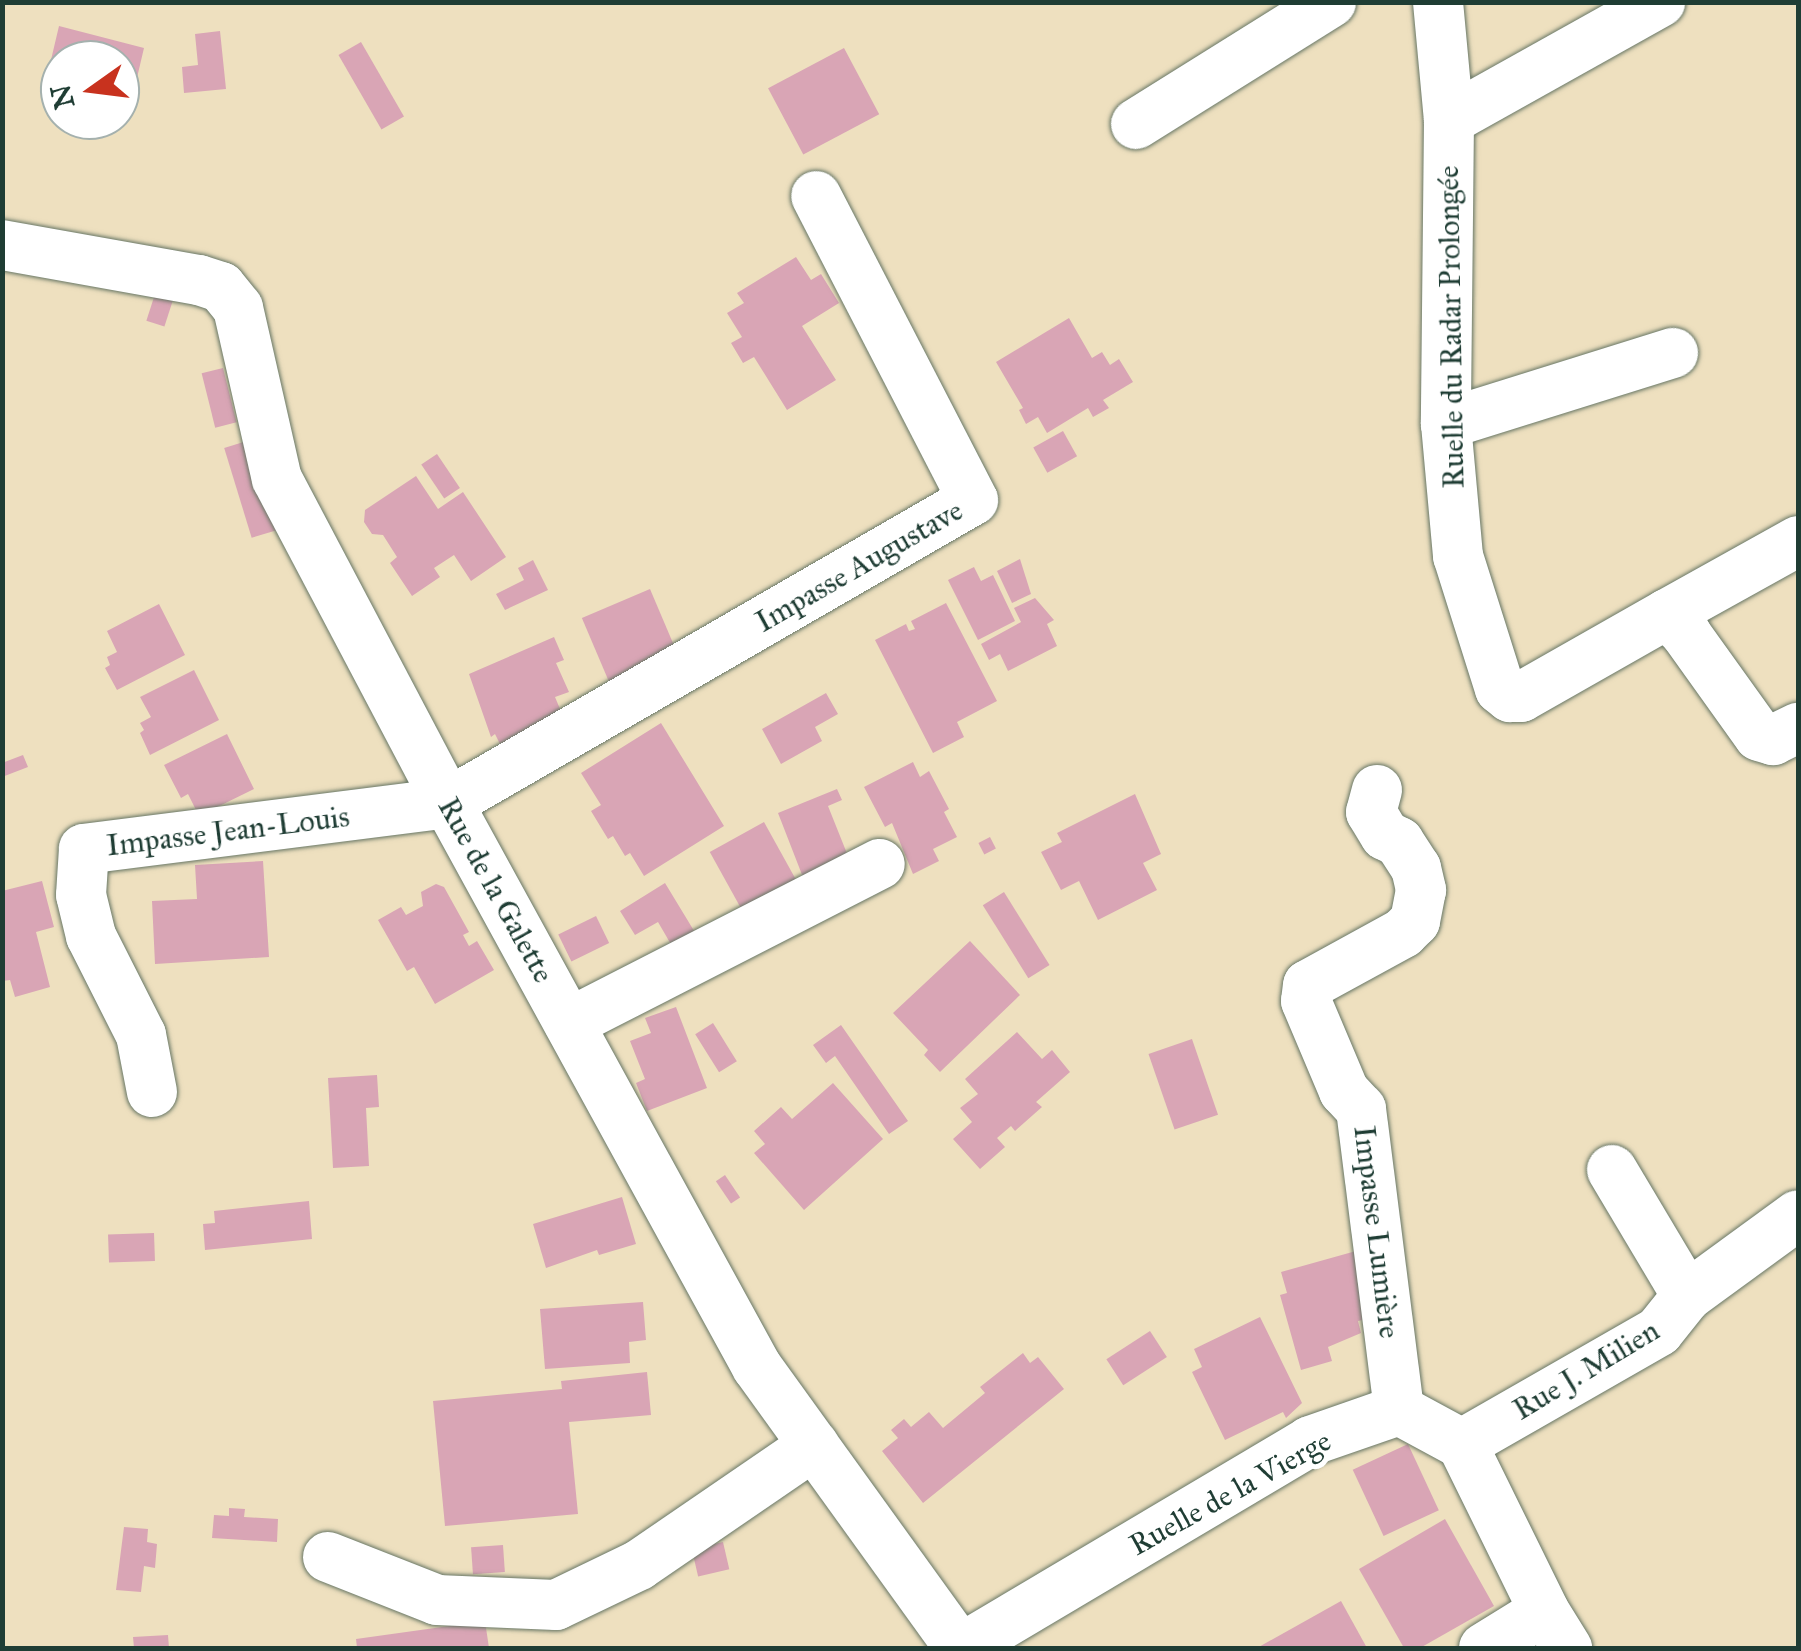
<!DOCTYPE html>
<html>
<head>
<meta charset="utf-8">
<style>
  body { margin:0 }
  #map { position:relative; width:1801px; height:1651px; overflow:hidden; background:#eee0bf; font-family:"IM FELL Great Primer",serif }
  div>[style] { position:absolute }
  [style*='--x'] { left:calc(var(--x)*1px); top:calc(var(--y)*1px); width:calc(var(--w)*1px); rotate:calc(var(--a)*1deg) }
  .building>* { inset:0; background:#d9a5b5; transform-origin:0 0 }
  .roads { filter:drop-shadow(0 0 2px #677665) drop-shadow(0 0 2px #677665) }
  .minor>* { height:50px; margin:-25px; padding:0 25px; transform-origin:25px; border-radius:25px; background:#fff }
  span { translate:-50% -50%; white-space:nowrap; text-align:center; line-height:1.15; -webkit-text-stroke:10px #fff; paint-order:stroke }
  .street-label { font-size:30px; color:#1f3d34 }
  .frame { position:absolute; inset:0; border:5px solid #1f3d34; pointer-events:none }
  .north { position:absolute; left:40px; top:40px; width:100px; height:100px; box-sizing:border-box; background:#fff; border:2px solid #a5b1ae; border-radius:50%; rotate:256deg; font-size:28px; font-weight:700; line-height:40px; text-align:center; color:#1f3d34 }
  .north::after { content:''; display:block; margin:auto; width:35px; height:45px; background:#c8321e; clip-path:polygon(50% 0,100% 100%,50% 72%,0 100%) }
</style>
</head>
<body>
<div id="map">
  <div class="building">
    <i style="clip-path:polygon(59px 26px,144px 48px,128px 116px,120px 114px,120px 60px,60px 60px,60px 85px,46px 81px)"></i>
    <i style="clip-path:polygon(220px 31px,226px 89px,184px 93px,182px 67px,198px 65px,195px 34px)"></i>
    <i style="left:361px;top:42px;width:86px;height:26px;rotate:60deg"></i>
    <i style="left:844px;top:48px;width:75px;height:86px;rotate:62deg"></i>
    <i style="clip-path:polygon(796px 257px,811px 280px,821px 274px,839px 303px,802px 326px,836px 380px,787px 410px,754px 357px,743px 363px,731px 343px,742px 337px,727px 313px,744px 303px,737px 293px)"></i>
    <i style="left:155px;top:294px;width:19px;height:28px;rotate:18deg"></i>
    <i style="clip-path:polygon(1069px 318px,1092px 358px,1102px 352px,1110px 365px,1119px 359px,1133px 382px,1103px 400px,1109px 408px,1093px 417px,1088px 408px,1047px 433px,1038px 417px,1026px 424px,1019px 410px,1023px 408px,996px 362px)"></i>
    <i style="left:223px;top:368px;width:56px;height:22px;rotate:76deg"></i>
    <i style="left:1063px;top:431px;width:29px;height:34px;rotate:61deg"></i>
    <i style="left:250px;top:440px;width:94px;height:27px;rotate:73deg"></i>
    <i style="left:437px;top:454px;width:41px;height:19px;rotate:56deg"></i>
    <i style="clip-path:polygon(416px 476px,438px 509px,463px 492px,506px 557px,471px 581px,454px 555px,434px 568px,440px 577px,412px 596px,390px 563px,397px 557px,383px 535px,372px 534px,364px 522px,365px 510px)"></i>
    <i style="clip-path:polygon(1020px 559px,1031px 594px,1012px 603px,997px 571px)"></i>
    <i style="clip-path:polygon(533px 560px,548px 590px,505px 610px,496px 594px,524px 580px,518px 568px)"></i>
    <i style="clip-path:polygon(974px 567px,981px 581px,993px 575px,1015px 621px,978px 640px,948px 580px)"></i>
    <i style="left:650px;top:589px;width:74px;height:74px;rotate:67deg"></i>
    <i style="clip-path:polygon(1035px 598px,1054px 620px,1047px 624px,1057px 646px,1008px 671px,1000px 654px,989px 660px,981px 644px,1021px 622px,1014px 608px)"></i>
    <i style="clip-path:polygon(946px 603px,997px 701px,957px 722px,964px 737px,933px 753px,875px 640px,906px 624px,909px 631px,915px 629px,911px 621px)"></i>
    <i style="clip-path:polygon(159px 604px,185px 655px,117px 690px,105px 668px,110px 665px,107px 657px,117px 652px,107px 631px)"></i>
    <i style="clip-path:polygon(554px 637px,564px 660px,556px 663px,569px 692px,555px 697px,563px 716px,500px 744px,495px 734px,491px 737px,469px 674px)"></i>
    <i style="clip-path:polygon(194px 670px,219px 720px,150px 755px,140px 733px,144px 730px,140px 723px,151px 717px,140px 697px)"></i>
    <i style="clip-path:polygon(826px 693px,838px 714px,815px 727px,822px 741px,781px 764px,762px 729px)"></i>
    <i style="clip-path:polygon(661px 723px,724px 826px,644px 876px,630px 853px,625px 856px,613px 836px,608px 839px,591px 811px,601px 805px,581px 773px)"></i>
    <i style="clip-path:polygon(227px 734px,254px 789px,199px 816px,188px 794px,181px 798px,164px 765px)"></i>
    <i style="clip-path:polygon(23px 755px,28px 767px,2px 777px,2px 763px)"></i>
    <i style="clip-path:polygon(913px 762px,920px 777px,929px 771px,949px 809px,944px 812px,957px 837px,933px 849px,939px 861px,913px 874px,892px 823px,885px 827px,864px 787px)"></i>
    <i style="clip-path:polygon(837px 789px,842px 800px,828px 806px,852px 866px,806px 885px,778px 813px)"></i>
    <i style="clip-path:polygon(1135px 794px,1161px 854px,1143px 863px,1157px 890px,1098px 920px,1079px 881px,1061px 890px,1041px 852px,1062px 842px,1057px 833px)"></i>
    <i style="left:764px;top:822px;width:78px;height:62px;rotate:61deg"></i>
    <i style="left:990px;top:837px;width:13px;height:13px;rotate:63deg"></i>
    <i style="clip-path:polygon(263px 861px,269px 957px,155px 964px,152px 901px,197px 899px,195px 865px)"></i>
    <i style="clip-path:polygon(42px 881px,54px 927px,36px 932px,50px 987px,15px 997px,10px 980px,2px 981px,2px 891px)"></i>
    <i style="clip-path:polygon(665px 883px,699px 939px,676px 953px,658px 922px,635px 935px,620px 911px)"></i>
    <i style="clip-path:polygon(436px 884px,444px 887px,469px 932px,463px 935px,469px 946px,477px 941px,494px 970px,435px 1004px,414px 967px,407px 971px,378px 920px,401px 907px,406px 915px,423px 906px,421px 892px)"></i>
    <i style="left:1004px;top:892px;width:86px;height:25px;rotate:58deg"></i>
    <i style="left:596px;top:916px;width:30px;height:42px;rotate:64deg"></i>
    <i style="clip-path:polygon(970px 941px,1020px 995px,940px 1072px,924px 1055px,928px 1050px,893px 1013px)"></i>
    <i style="clip-path:polygon(676px 1007px,707px 1088px,647px 1111px,636px 1083px,645px 1079px,630px 1041px,651px 1033px,645px 1018px)"></i>
    <i style="left:713px;top:1023px;width:45px;height:21px;rotate:58deg"></i>
    <i style="clip-path:polygon(841px 1025px,908px 1121px,889px 1134px,835px 1056px,826px 1063px,813px 1045px)"></i>
    <i style="clip-path:polygon(1017px 1032px,1042px 1059px,1052px 1050px,1070px 1072px,1036px 1102px,1042px 1107px,1015px 1131px,1011px 1126px,997px 1138px,1005px 1147px,980px 1169px,953px 1139px,972px 1122px,960px 1108px,978px 1094px,965px 1079px)"></i>
    <i style="left:1192px;top:1039px;width:80px;height:46px;rotate:71deg"></i>
    <i style="clip-path:polygon(377px 1075px,379px 1107px,366px 1108px,369px 1166px,333px 1168px,328px 1078px)"></i>
    <i style="clip-path:polygon(833px 1083px,883px 1139px,804px 1210px,754px 1153px,765px 1144px,754px 1131px,781px 1107px,792px 1119px)"></i>
    <i style="left:725px;top:1175px;width:27px;height:11px;rotate:56deg"></i>
    <i style="clip-path:polygon(622px 1197px,636px 1244px,599px 1255px,597px 1250px,546px 1268px,533px 1224px)"></i>
    <i style="clip-path:polygon(309px 1201px,312px 1239px,205px 1250px,203px 1224px,215px 1223px,214px 1211px)"></i>
    <i style="left:154px;top:1233px;width:28px;height:46px;rotate:88deg"></i>
    <i style="clip-path:polygon(1356px 1251px,1375px 1317px,1358px 1321px,1361px 1333px,1328px 1347px,1332px 1361px,1301px 1370px,1280px 1295px,1287px 1293px,1281px 1272px)"></i>
    <i style="clip-path:polygon(643px 1302px,646px 1340px,629px 1342px,630px 1363px,545px 1369px,540px 1309px)"></i>
    <i style="clip-path:polygon(1260px 1317px,1302px 1403px,1286px 1418px,1283px 1412px,1225px 1440px,1192px 1372px,1202px 1367px,1194px 1349px)"></i>
    <i style="left:1150px;top:1331px;width:31px;height:52px;rotate:57deg"></i>
    <i style="clip-path:polygon(1023px 1353px,1030px 1363px,1038px 1357px,1064px 1389px,923px 1503px,882px 1451px,898px 1438px,891px 1430px,904px 1419px,911px 1427px,929px 1412px,943px 1428px,985px 1393px,980px 1387px)"></i>
    <i style="clip-path:polygon(647px 1372px,651px 1415px,569px 1422px,578px 1514px,445px 1526px,433px 1401px,562px 1389px,561px 1381px)"></i>
    <i style="left:1408px;top:1444px;width:73px;height:61px;rotate:65deg"></i>
    <i style="clip-path:polygon(229px 1508px,245px 1509px,244px 1517px,278px 1519px,277px 1542px,212px 1538px,214px 1515px,229px 1516px)"></i>
    <i style="clip-path:polygon(1445px 1519px,1494px 1606px,1420px 1648px,1404px 1648px,1359px 1569px)"></i>
    <i style="clip-path:polygon(124px 1527px,148px 1529px,147px 1542px,157px 1544px,155px 1568px,144px 1566px,141px 1592px,116px 1590px)"></i>
    <i style="left:723px;top:1542px;width:28px;height:32px;rotate:77deg"></i>
    <i style="left:503px;top:1545px;width:27px;height:32px;rotate:86deg"></i>
    <i style="clip-path:polygon(1341px 1601px,1367px 1648px,1257px 1648px)"></i>
    <i style="clip-path:polygon(485px 1621px,489px 1648px,357px 1648px,356px 1639px)"></i>
    <i style="clip-path:polygon(168px 1635px,169px 1648px,134px 1648px,133px 1637px)"></i>
  </div>
  <div class="roads">
    <div class="minor">
      <i style="--x:1438;--y:2;--w:119;--a:84.7"></i>
      <i style="--x:1449;--y:120;--w:304;--a:90.6"></i>
      <i style="--x:1446;--y:424;--w:133;--a:84.8"></i>
      <i style="--x:1458;--y:556;--w:139;--a:72.5"></i>
      <i style="--x:1500;--y:689;--w:13;--a:39"></i>
      <i style="--x:1510;--y:697;--w:11;--a:0"></i>
      <i style="--x:1521;--y:697;--w:168;--a:-29.6"></i>
      <i style="--x:1667;--y:614;--w:28;--a:46"></i>
      <i style="--x:1686;--y:634;--w:125;--a:54.4"></i>
      <i style="--x:1759;--y:736;--w:15;--a:16"></i>
      <i style="--x:1773;--y:740;--w:28;--a:-26"></i>
      <i style="--x:1449;--y:120;--w:242;--a:-29.2"></i>
      <i style="--x:1136;--y:124;--w:230;--a:-32"></i>
      <i style="--x:2;--y:245;--w:200;--a:10.1"></i>
      <i style="--x:199;--y:280;--w:23;--a:18"></i>
      <i style="--x:221;--y:287;--w:27;--a:51"></i>
      <i style="--x:238;--y:308;--w:175;--a:77.2"></i>
      <i style="--x:277;--y:479;--w:366;--a:62.2"></i>
      <i style="--x:448;--y:803;--w:643;--a:61.28"></i>
      <i style="--x:757;--y:1367;--w:347;--a:54.2"></i>
      <i style="--x:1446;--y:424;--w:238;--a:-17.4"></i>
      <i style="--x:1667;--y:614;--w:150;--a:-29.1"></i>
      <i style="--x:1377;--y:790;--w:23;--a:105"></i>
      <i style="--x:1371;--y:812;--w:27;--a:59"></i>
      <i style="--x:1385;--y:835;--w:16;--a:27"></i>
      <i style="--x:1399;--y:842;--w:31;--a:57"></i>
      <i style="--x:1416;--y:868;--w:23;--a:77"></i>
      <i style="--x:1421;--y:890;--w:32;--a:101"></i>
      <i style="--x:1415;--y:921;--w:17;--a:135"></i>
      <i style="--x:1403;--y:933;--w:108;--a:151.3"></i>
      <i style="--x:1308;--y:985;--w:16;--a:97"></i>
      <i style="--x:1306;--y:1001;--w:98;--a:67.1"></i>
      <i style="--x:1344;--y:1091;--w:25;--a:47"></i>
      <i style="--x:1361;--y:1109;--w:303;--a:82.8"></i>
      <i style="--x:569;--y:1023;--w:349;--a:-27.1"></i>
      <i style="--x:152;--y:1092;--w:58;--a:-100.9"></i>
      <i style="--x:141;--y:1035;--w:111;--a:-116.8"></i>
      <i style="--x:91;--y:936;--w:42;--a:-103.7"></i>
      <i style="--x:81;--y:895;--w:46;--a:-86.3"></i>
      <i style="--x:84;--y:849;--w:367;--a:-7.2"></i>
      <i style="--x:448;--y:803;--w:606;--a:-29.99"></i>
      <i style="--x:973;--y:500;--w:342;--a:-117.3"></i>
      <i style="--x:1612;--y:1170;--w:147;--a:59.2"></i>
      <i style="--x:1462;--y:1444;--w:227;--a:-29.8"></i>
      <i style="--x:1659;--y:1331;--w:45;--a:-51.3"></i>
      <i style="--x:1687;--y:1296;--w:137;--a:-36.1"></i>
      <i style="--x:328;--y:1557;--w:117;--a:21.5"></i>
      <i style="--x:437;--y:1600;--w:119;--a:2.4"></i>
      <i style="--x:556;--y:1605;--w:92;--a:-25.7"></i>
      <i style="--x:639;--y:1565;--w:212;--a:-34.4"></i>
      <i style="--x:962;--y:1648;--w:405;--a:-30.7"></i>
      <i style="--x:1310;--y:1441;--w:94;--a:-19.2"></i>
      <i style="--x:1399;--y:1410;--w:72;--a:28.4"></i>
      <i style="--x:1462;--y:1444;--w:186;--a:63.8"></i>
      <i style="--x:1544;--y:1611;--w:44;--a:58.1"></i>
      <i style="--x:1484;--y:1648;--w:70;--a:-31.7"></i>
    </div>
  </div>
  <div class="street-label">
    <span style="left:1451px;top:327px;rotate:-91deg">Ruelle du Radar Prolongée</span>
    <span style="left:859px;top:566px;rotate:-30deg">Impasse Augustave</span>
    <span style="left:228px;top:831px;rotate:-7deg">Impasse Jean-Louis</span>
    <span style="left:496px;top:890px;rotate:61deg">Rue de la Galette</span>
    <span style="left:1377px;top:1232px;rotate:83deg">Impasse Lumière</span>
    <span style="left:1586px;top:1370px;rotate:-31deg">Rue J. Milien</span>
    <span style="left:1230px;top:1493px;rotate:-29deg">Ruelle de la Vierge</span>
  </div>
  <div class="frame"></div>
  <div class="north">N</div>
</div>
</body>
</html>
